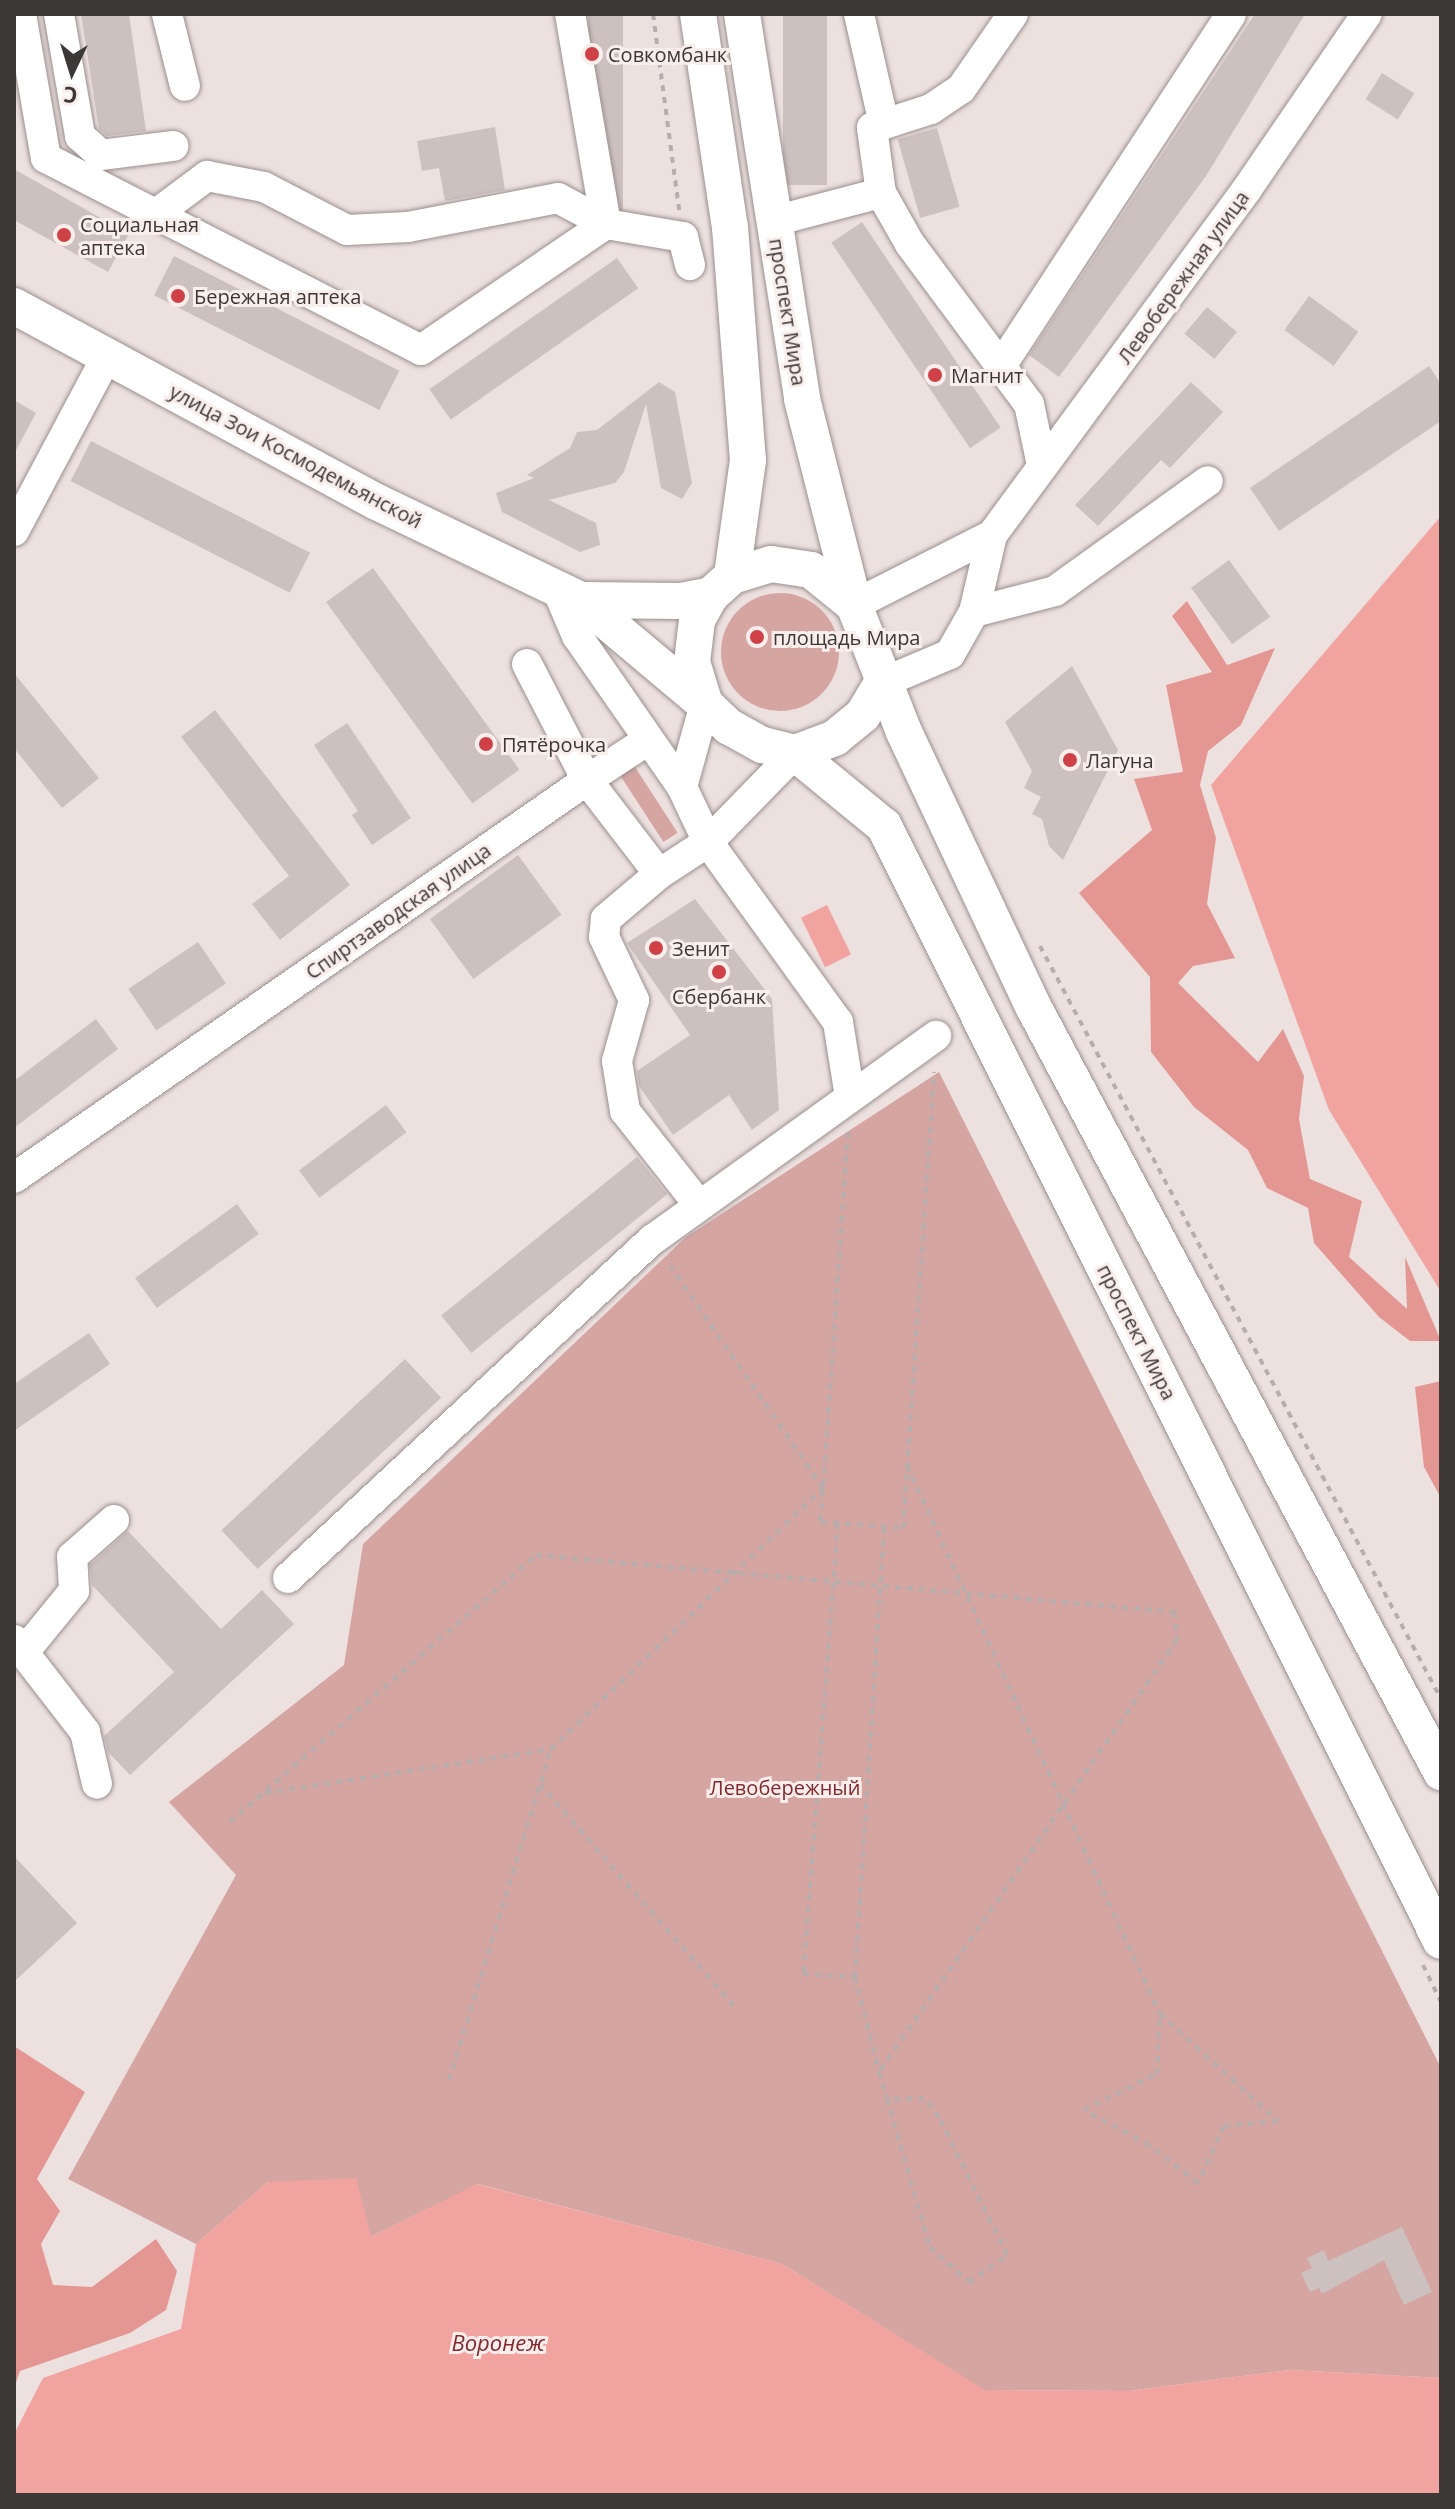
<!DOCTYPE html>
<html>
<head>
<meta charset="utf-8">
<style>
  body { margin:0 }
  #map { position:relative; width:1455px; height:2509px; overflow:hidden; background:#ede1e0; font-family:"Open Sans",sans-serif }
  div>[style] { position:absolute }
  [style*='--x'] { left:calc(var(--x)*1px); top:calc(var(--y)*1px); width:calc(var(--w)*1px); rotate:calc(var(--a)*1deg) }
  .green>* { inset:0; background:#d5a5a2; transform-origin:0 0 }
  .round { border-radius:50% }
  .forest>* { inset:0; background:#e39692 }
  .water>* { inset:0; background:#f1a3a0; transform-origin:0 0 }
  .building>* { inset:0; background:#cdc1c0; transform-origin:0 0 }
  .path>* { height:4px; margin-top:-2px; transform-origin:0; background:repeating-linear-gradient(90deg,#b7adac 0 6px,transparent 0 12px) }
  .roads { filter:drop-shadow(0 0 2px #9a8f8e) drop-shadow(0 0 2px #9a8f8e) }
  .minor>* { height:30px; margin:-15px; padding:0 15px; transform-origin:15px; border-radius:15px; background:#fff }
  .major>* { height:36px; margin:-18px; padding:0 18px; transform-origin:18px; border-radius:18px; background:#fff }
  .dots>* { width:22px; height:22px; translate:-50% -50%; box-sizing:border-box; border:4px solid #faeeed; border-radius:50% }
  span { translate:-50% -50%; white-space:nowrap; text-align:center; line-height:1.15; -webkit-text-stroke:6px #faeeed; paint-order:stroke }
  .poi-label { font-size:20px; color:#3c3837 }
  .left { translate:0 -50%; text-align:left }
  .street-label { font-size:20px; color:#3c3837 }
  .park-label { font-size:20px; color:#83292c }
  .water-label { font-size:22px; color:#842a2d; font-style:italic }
  .frame { position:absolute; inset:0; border:16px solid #3c3837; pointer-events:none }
  .north { position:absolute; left:32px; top:32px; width:80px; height:80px; -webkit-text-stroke:6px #faeeed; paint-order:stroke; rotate:184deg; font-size:22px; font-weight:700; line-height:32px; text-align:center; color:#3c3837 }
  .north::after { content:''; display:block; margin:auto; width:28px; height:36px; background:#3c3837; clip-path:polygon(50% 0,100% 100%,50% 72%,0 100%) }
</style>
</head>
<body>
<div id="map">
  <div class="green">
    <i class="round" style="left:721px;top:593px;width:118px;height:118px"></i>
    <i style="left:633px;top:764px;width:82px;height:17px;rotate:57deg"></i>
    <i style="clip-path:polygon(939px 1072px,1441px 2068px,1441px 2378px,1290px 2370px,1129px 2391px,984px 2390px,782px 2264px,478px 2184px,371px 2237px,268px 2182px,196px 2244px,68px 2179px,236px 1875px,169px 1802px,344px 1665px,363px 1544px,686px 1237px)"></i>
  </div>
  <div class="forest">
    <i style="clip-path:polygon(1187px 601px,1227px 665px,1275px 648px,1241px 725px,1208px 751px,1200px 785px,1216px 838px,1207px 904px,1235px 958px,1193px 966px,1178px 983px,1258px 1062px,1283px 1029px,1304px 1076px,1299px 1119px,1310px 1179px,1362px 1201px,1349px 1257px,1407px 1309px,1405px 1257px,1441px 1341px,1410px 1341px,1379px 1317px,1314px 1243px,1308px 1208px,1267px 1188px,1248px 1150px,1194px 1107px,1151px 1052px,1150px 977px,1079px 893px,1152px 830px,1134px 779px,1183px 772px,1166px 685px,1212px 672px,1172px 616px)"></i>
    <i style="clip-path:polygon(1441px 1381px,1441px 1498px,1424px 1467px,1415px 1387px)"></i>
    <i style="clip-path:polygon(14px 2046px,85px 2092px,37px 2179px,60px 2211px,41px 2244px,53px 2285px,92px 2287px,156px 2239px,177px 2271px,166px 2310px,130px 2333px,20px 2371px,14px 2388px)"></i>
  </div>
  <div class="water">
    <i style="clip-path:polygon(1441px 516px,1441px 1292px,1329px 1110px,1211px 785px)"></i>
    <i style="left:827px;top:905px;width:55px;height:29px;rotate:64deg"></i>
    <i style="clip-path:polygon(356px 2178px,371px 2237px,477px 2184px,782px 2264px,985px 2390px,1129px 2391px,1290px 2370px,1441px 2378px,1441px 2495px,14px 2495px,14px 2434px,43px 2378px,181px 2329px,196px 2244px,268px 2182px)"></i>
  </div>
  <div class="building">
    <i style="clip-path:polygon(81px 14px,129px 14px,146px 131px,107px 136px,99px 129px)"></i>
    <i style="left:588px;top:14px;width:35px;height:197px"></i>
    <i style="left:783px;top:14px;width:44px;height:171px"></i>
    <i style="clip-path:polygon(1255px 14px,1305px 14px,1206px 176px,1059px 377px,1029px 355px)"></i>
    <i style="left:1382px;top:73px;width:38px;height:31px;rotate:32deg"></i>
    <i style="clip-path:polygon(495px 127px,505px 190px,445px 201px,439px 168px,422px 171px,417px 141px)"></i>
    <i style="left:937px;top:128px;width:82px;height:41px;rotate:74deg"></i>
    <i style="clip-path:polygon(14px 169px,129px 234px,108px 272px,14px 220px)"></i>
    <i style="left:862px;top:222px;width:248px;height:37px;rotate:56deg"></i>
    <i style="left:174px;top:256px;width:253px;height:44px;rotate:27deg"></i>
    <i style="left:617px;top:258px;width:37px;height:229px;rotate:55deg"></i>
    <i style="left:1309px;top:296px;width:61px;height:42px;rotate:36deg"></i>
    <i style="left:1207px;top:307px;width:39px;height:35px;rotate:40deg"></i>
    <i style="clip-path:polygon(1429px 366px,1441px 384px,1441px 421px,1279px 531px,1250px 488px)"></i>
    <i style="clip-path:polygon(659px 382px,675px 392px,692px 483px,682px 499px,661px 488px,646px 404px,624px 472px,615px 483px,549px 500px,596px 523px,600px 545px,580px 552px,502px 512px,496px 493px,534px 478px,527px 475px,570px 448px,577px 432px,597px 430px)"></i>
    <i style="clip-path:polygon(1191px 382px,1223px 412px,1170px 468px,1161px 460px,1098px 526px,1075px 505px)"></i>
    <i style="clip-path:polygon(14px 400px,36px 413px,14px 454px)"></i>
    <i style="left:91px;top:441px;width:246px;height:45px;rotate:27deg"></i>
    <i style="left:1229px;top:560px;width:70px;height:47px;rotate:54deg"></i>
    <i style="left:373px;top:568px;width:249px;height:58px;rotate:54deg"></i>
    <i style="clip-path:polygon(1072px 666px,1118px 750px,1063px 860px,1049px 846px,1042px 819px,1032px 814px,1041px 797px,1024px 788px,1032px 771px,1005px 722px)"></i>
    <i style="clip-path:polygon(14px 673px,99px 778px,62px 808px,14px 748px)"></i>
    <i style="clip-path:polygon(215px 710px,350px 885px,280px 940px,252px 904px,289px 876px,181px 737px)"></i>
    <i style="clip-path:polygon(347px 723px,411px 818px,372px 845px,352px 815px,358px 811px,314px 745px)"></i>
    <i style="left:518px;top:855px;width:74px;height:109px;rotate:54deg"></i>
    <i style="clip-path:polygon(695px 899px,772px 999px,779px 1110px,752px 1130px,729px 1095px,673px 1135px,639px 1086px,637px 1071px,690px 1035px,627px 943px)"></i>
    <i style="left:198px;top:942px;width:50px;height:84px;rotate:56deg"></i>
    <i style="clip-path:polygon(96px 1019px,118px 1049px,14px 1128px,14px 1081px)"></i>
    <i style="left:386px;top:1105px;width:34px;height:109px;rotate:53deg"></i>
    <i style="left:637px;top:1157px;width:48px;height:252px;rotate:51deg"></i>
    <i style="left:237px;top:1204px;width:37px;height:126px;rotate:54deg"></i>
    <i style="clip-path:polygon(89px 1333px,110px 1364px,14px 1431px,14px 1384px)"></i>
    <i style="left:405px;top:1359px;width:53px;height:251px;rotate:47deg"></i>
    <i style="clip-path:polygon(128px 1531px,221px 1629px,262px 1590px,294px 1624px,130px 1775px,108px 1752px,104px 1736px,174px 1672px,92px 1585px,90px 1565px)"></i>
    <i style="clip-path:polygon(14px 1856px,77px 1923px,14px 1982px)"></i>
    <i style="clip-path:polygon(1402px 2227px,1432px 2292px,1404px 2305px,1384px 2260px,1322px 2294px,1319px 2288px,1310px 2292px,1301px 2273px,1312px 2268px,1307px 2258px,1324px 2250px,1328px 2261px)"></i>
  </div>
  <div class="path">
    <i style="--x:653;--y:14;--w:198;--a:82.4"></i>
    <i style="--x:1040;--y:946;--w:853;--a:61.96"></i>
    <i style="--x:848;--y:1132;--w:391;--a:94"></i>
    <i style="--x:821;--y:1522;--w:82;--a:4.2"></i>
    <i style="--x:903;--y:1528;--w:457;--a:-86.1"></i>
    <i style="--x:907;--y:1466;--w:604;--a:65.22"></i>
    <i style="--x:1160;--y:2014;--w:159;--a:42.2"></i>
    <i style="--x:1278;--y:2121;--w:54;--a:174.7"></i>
    <i style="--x:1224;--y:2126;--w:63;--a:114.5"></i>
    <i style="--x:1198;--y:2183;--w:62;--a:-142.2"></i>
    <i style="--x:1149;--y:2145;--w:74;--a:-151.7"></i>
    <i style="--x:1084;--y:2110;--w:81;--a:-26.3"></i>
    <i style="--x:1157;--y:2074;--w:60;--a:-87.1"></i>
    <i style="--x:838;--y:1523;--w:452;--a:94.4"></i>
    <i style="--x:803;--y:1974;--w:52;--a:3.3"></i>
    <i style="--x:855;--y:1977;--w:451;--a:-86.3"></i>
    <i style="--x:540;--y:1784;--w:295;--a:48.9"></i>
    <i style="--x:265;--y:1793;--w:289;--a:-8.7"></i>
    <i style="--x:230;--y:1822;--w:406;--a:-41.1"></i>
    <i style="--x:536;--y:1555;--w:641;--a:5.11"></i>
    <i style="--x:1174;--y:1612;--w:28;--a:84"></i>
    <i style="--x:1177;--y:1640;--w:525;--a:124.6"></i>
    <i style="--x:1423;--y:1965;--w:41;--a:64.1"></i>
    <i style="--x:855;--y:1977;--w:98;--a:75.8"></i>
    <i style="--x:879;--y:2072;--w:28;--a:73"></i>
    <i style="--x:887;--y:2099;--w:154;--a:73.8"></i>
    <i style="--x:930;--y:2247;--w:52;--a:41.9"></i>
    <i style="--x:969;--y:2282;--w:47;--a:-35.4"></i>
    <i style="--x:1007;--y:2255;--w:154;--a:-116.2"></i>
    <i style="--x:939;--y:2117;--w:24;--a:-128"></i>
    <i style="--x:924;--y:2098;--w:37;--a:178"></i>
    <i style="--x:449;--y:2080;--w:346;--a:-72.9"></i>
    <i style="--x:551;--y:1749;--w:377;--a:-43.8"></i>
    <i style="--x:823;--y:1488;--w:275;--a:-124.5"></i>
  </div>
  <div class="roads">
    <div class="minor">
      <i style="--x:21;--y:14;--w:146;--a:80.2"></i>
      <i style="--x:46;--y:158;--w:421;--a:27.1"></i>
      <i style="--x:421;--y:350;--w:224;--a:-34.3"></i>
      <i style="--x:606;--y:224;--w:213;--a:-99.7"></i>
      <i style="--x:59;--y:14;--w:124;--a:80.2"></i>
      <i style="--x:80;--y:136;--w:28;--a:42"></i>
      <i style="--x:101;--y:155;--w:73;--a:-7.1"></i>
      <i style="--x:167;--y:14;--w:74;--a:76"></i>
      <i style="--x:859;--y:14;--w:113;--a:77.2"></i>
      <i style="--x:881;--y:193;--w:66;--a:-97.9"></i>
      <i style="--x:872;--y:128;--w:62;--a:-17.9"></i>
      <i style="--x:931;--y:109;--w:36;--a:-34"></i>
      <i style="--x:961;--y:89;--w:91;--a:-55.3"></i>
      <i style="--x:156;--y:214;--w:64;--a:-36.7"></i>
      <i style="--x:207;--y:176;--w:58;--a:10.9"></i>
      <i style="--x:264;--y:187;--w:93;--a:27.4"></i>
      <i style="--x:347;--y:230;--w:61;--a:-2.8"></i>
      <i style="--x:408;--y:227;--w:153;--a:-10.9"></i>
      <i style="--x:558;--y:198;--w:55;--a:28.4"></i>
      <i style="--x:606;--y:224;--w:78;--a:9.6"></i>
      <i style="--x:683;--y:237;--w:29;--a:76"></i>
      <i style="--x:774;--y:221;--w:111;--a:-14.7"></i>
      <i style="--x:881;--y:193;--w:59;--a:60.4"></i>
      <i style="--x:910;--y:244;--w:199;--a:53.4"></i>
      <i style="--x:1029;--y:404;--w:62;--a:78"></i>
      <i style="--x:1001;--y:366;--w:420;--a:-56.8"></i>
      <i style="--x:14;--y:531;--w:198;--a:-62"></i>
      <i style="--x:854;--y:605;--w:155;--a:-26.9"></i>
      <i style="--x:974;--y:612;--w:84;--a:-14.5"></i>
      <i style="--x:1055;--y:591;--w:188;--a:-35.7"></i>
      <i style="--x:527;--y:664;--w:131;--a:62.7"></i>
      <i style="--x:587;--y:780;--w:73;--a:-33.3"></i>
      <i style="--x:882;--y:683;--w:74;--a:-23.1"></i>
      <i style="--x:950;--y:654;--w:48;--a:-60.3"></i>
      <i style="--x:974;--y:612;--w:79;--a:-76.8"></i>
      <i style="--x:992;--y:535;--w:430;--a:-53.6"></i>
      <i style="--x:1247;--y:189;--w:212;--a:-55.6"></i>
      <i style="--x:795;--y:753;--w:124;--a:134.3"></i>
      <i style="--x:708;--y:842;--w:222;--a:54.2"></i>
      <i style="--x:838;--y:1022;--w:76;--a:80.9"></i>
      <i style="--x:682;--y:787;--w:86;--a:-74.5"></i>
      <i style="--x:659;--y:874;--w:70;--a:139.7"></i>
      <i style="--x:606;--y:919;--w:18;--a:96"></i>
      <i style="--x:604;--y:937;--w:70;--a:64.5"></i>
      <i style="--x:634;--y:1000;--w:63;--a:105.6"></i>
      <i style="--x:617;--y:1061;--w:51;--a:80.9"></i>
      <i style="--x:625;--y:1111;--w:120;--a:51.8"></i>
      <i style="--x:14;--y:1178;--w:698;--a:-34.78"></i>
      <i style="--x:587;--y:780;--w:118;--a:52.5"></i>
      <i style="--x:659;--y:874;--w:59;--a:-33.1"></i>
      <i style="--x:708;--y:842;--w:61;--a:-115.3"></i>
      <i style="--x:682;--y:787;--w:184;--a:-124.8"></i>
      <i style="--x:577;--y:636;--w:51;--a:-113.1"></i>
      <i style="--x:288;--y:1578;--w:497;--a:-42.9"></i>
      <i style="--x:652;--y:1240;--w:350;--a:-35.7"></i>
      <i style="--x:14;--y:1640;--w:116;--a:52.3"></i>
      <i style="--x:85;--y:1732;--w:53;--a:77"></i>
      <i style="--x:24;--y:1652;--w:79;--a:-50.7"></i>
      <i style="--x:74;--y:1591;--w:34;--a:-93"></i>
      <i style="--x:72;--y:1557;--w:56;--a:-41.4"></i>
    </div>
    <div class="major">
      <i style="--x:698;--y:14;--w:215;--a:81.5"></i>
      <i style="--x:730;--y:227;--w:234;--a:85.6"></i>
      <i style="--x:748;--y:460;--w:117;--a:97.9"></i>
      <i style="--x:742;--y:14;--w:390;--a:81.1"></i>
      <i style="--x:802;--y:399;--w:212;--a:75.8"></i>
      <i style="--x:14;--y:306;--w:413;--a:28.4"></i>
      <i style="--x:377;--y:502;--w:226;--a:25.7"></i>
      <i style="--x:581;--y:600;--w:162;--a:40"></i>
      <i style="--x:581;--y:600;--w:100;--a:0.6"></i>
      <i style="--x:681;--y:601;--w:31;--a:-11"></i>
      <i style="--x:882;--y:683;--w:37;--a:121"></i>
      <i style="--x:863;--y:715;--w:36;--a:141"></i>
      <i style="--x:835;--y:738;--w:43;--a:159.4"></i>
      <i style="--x:795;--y:753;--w:34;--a:-166"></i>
      <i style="--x:762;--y:745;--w:38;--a:-151"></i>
      <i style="--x:729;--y:727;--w:33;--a:-136"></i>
      <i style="--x:705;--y:704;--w:44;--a:-107.2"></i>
      <i style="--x:692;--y:662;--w:42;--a:-83.2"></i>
      <i style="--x:697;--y:620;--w:29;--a:-61"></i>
      <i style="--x:711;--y:595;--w:28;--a:-42"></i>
      <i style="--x:732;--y:576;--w:41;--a:-17.1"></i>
      <i style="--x:771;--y:564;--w:40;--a:8.5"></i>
      <i style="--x:811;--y:570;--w:55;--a:39.1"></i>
      <i style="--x:854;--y:605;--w:136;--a:68.5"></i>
      <i style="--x:904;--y:732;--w:305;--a:64.8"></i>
      <i style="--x:1034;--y:1008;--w:866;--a:61.95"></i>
      <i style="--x:795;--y:753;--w:115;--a:39.4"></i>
      <i style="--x:884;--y:826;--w:1246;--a:63.46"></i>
    </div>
  </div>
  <div class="dots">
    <i style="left:592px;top:54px;background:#d04047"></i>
    <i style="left:64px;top:235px;background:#d04047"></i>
    <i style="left:178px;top:296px;background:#d04047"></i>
    <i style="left:935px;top:375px;background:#d04047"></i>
    <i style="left:757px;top:637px;background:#d04047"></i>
    <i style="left:486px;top:744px;background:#d04047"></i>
    <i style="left:1070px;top:760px;background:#d04047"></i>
    <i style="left:656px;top:948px;background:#d04047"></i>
    <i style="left:719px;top:972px;background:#d04047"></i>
  </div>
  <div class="poi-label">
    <span class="left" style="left:608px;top:54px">Совкомбанк</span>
    <span class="left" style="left:80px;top:236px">Социальная<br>аптека</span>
    <span class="left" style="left:194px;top:296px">Бережная аптека</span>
    <span class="left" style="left:951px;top:375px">Магнит</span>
    <span class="left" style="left:773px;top:637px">площадь Мира</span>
    <span class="left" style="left:502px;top:744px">Пятёрочка</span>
    <span class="left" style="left:1086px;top:760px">Лагуна</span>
    <span class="left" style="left:672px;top:948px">Зенит</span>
    <span style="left:719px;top:996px">Сбербанк</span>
  </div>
  <div class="street-label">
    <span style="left:1183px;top:277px;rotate:-54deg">Левобережная улица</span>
    <span style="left:788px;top:312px;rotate:81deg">проспект Мира</span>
    <span style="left:296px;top:456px;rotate:28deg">улица Зои Космодемьянской</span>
    <span style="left:398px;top:911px;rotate:-35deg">Спиртзаводская улица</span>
    <span style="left:1137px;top:1332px;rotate:63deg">проспект Мира</span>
  </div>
  <div class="park-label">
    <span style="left:785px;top:1787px">Левобережный</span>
  </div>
  <div class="water-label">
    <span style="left:498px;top:2343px">Воронеж</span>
  </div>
  <div class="frame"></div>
  <div class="north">С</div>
</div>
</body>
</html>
